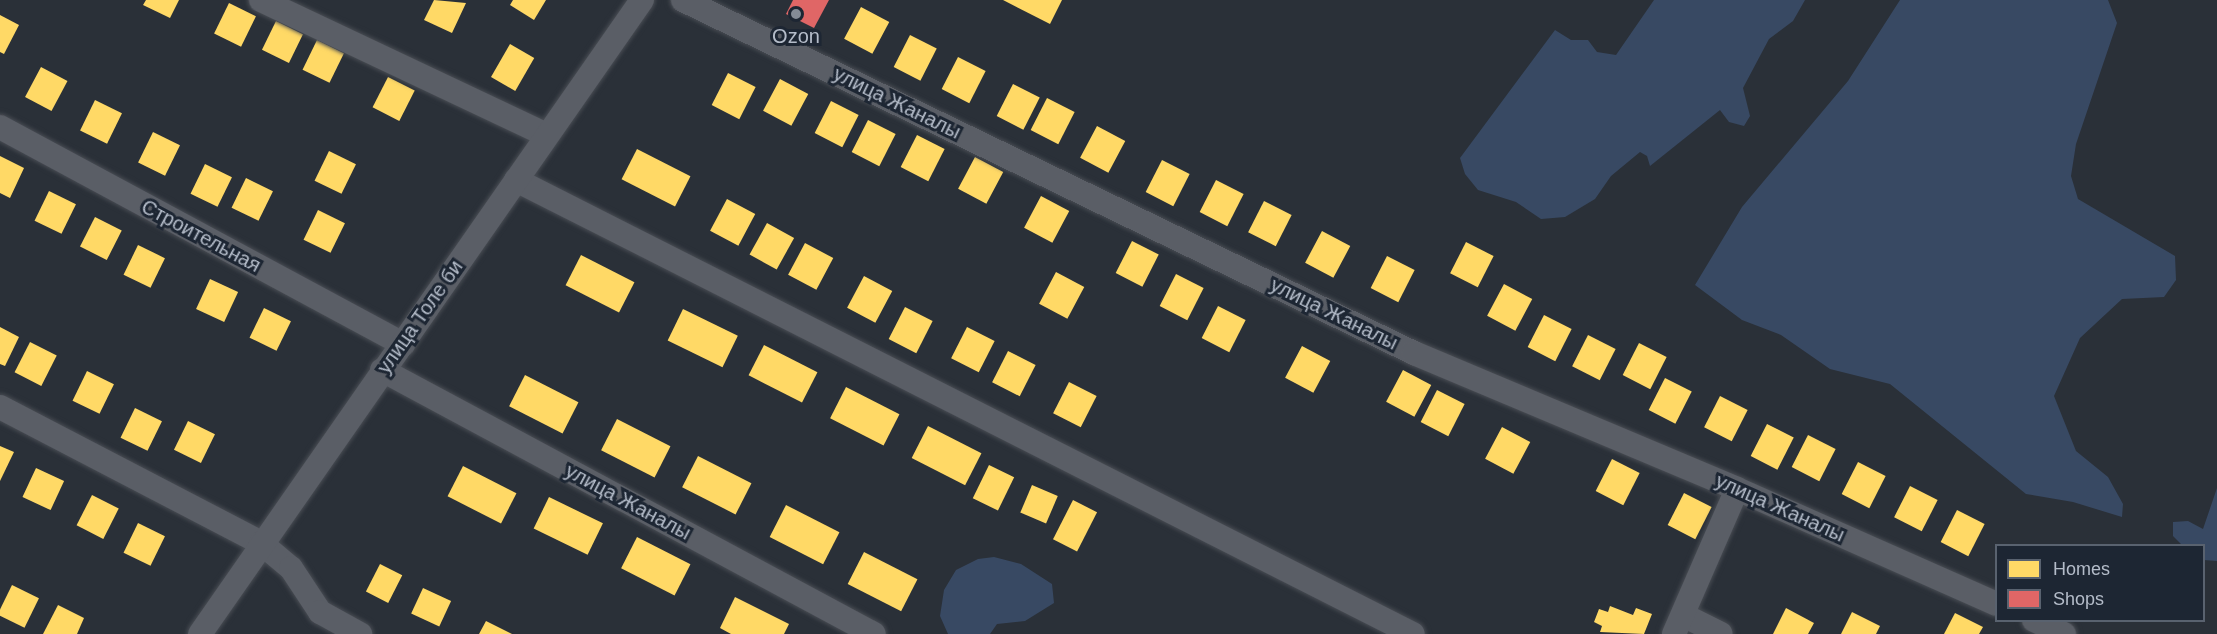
<!DOCTYPE html>
<html>
<head>
<meta charset="utf-8">
<style>
  body { margin:0 }
  #map { position:relative; width:2217px; height:634px; overflow:hidden; background:#2a3038; font-family:Arial,sans-serif }
  div>[style] { position:absolute }
  [style*='--x'] { left:calc(var(--x)*1px); top:calc(var(--y)*1px); width:calc(var(--w)*1px); rotate:calc(var(--a)*1deg) }
  .water>* { inset:0; background:#384963 }
  .homes>* { inset:0; background:#ffd966; transform-origin:0 0 }
  .shops>* { inset:0; background:#e06666 }
  .roads { filter:drop-shadow(0 0 2px #484c53) drop-shadow(0 0 2px #484c53) }
  .minor>* { height:24px; margin:-12px; padding:0 12px; transform-origin:12px; border-radius:12px; background:#5a5e66 }
  .dots>* { width:16px; height:16px; translate:-50% -50%; box-sizing:border-box; border:3px solid #1d2633; border-radius:50% }
  span { translate:-50% -50%; white-space:nowrap; text-align:center; line-height:1.15; -webkit-text-stroke:6px #1d2633; paint-order:stroke }
  .poi-label { font-size:20px; color:#b4bcc9 }
  .street-label { font-size:20px; color:#b4bcc9 }
  .legend { position:absolute; left:1995px; top:544px; width:210px; height:78px; box-sizing:border-box; background:#1d2633; border:2px solid #59626f; margin:0; padding:8px 10px; list-style:none; font-size:18px; color:#b4bcc9 }
  .legend li { display:flex; align-items:center; gap:12px; height:30px }
  .legend b { width:30px; border:2px solid #59626f }
</style>
</head>
<body>
<div id="map">
  <div class="water">
    <i style="clip-path:polygon(1654px 0,1805px 0,1793px 21px,1769px 39px,1743px 88px,1750px 116px,1744px 126px,1729px 122px,1720px 110px,1650px 166px,1647px 156px,1640px 152px,1611px 176px,1595px 199px,1565px 217px,1541px 219px,1516px 202px,1478px 190px,1465px 174px,1460px 158px,1555px 30px,1571px 40px,1588px 40px,1597px 52px,1616px 55px)"></i>
    <i style="clip-path:polygon(1900px 0,2108px 0,2117px 23px,2076px 144px,2071px 176px,2078px 199px,2175px 256px,2176px 280px,2164px 297px,2122px 299px,2080px 338px,2054px 396px,2076px 451px,2108px 477px,2123px 504px,2122px 517px,2073px 502px,2026px 494px,1890px 384px,1830px 369px,1781px 335px,1742px 320px,1695px 285px,1742px 207px,1848px 81px)"></i>
    <i style="clip-path:polygon(2217px 488px,2217px 561px,2204px 560px,2204px 546px,2182px 545px,2173px 536px,2173px 522px,2188px 521px,2203px 529px)"></i>
    <i style="clip-path:polygon(994px 557px,1021px 564px,1052px 584px,1054px 603px,1025px 621px,997px 624px,990px 634px,948px 634px,940px 616px,944px 590px,956px 570px,978px 559px)"></i>
  </div>
  <div class="homes">
    <i style="clip-path:polygon(146px 0,179px 0,170px 18px,143px 5px)"></i>
    <i style="clip-path:polygon(434px 0,466px 3px,452px 33px,424px 20px)"></i>
    <i style="clip-path:polygon(513px 0,546px 0,534px 20px,510px 5px)"></i>
    <i style="clip-path:polygon(1003px 0,1062px 0,1050px 24px)"></i>
    <i style="left:229px;top:3px;width:30px;height:34px;rotate:26deg"></i>
    <i style="left:861px;top:7px;width:32px;height:36px;rotate:28deg"></i>
    <i style="clip-path:polygon(0 15px,19px 25px,4px 54px,0 52px)"></i>
    <i style="left:276px;top:21px;width:30px;height:32px;rotate:26deg"></i>
    <i style="left:910px;top:35px;width:30px;height:36px;rotate:27deg"></i>
    <i style="left:317px;top:40px;width:30px;height:33px;rotate:26deg"></i>
    <i style="left:510px;top:44px;width:28px;height:38px;rotate:30deg"></i>
    <i style="left:958px;top:57px;width:31px;height:36px;rotate:27deg"></i>
    <i style="left:41px;top:67px;width:30px;height:34px;rotate:28deg"></i>
    <i style="left:728px;top:73px;width:31px;height:36px;rotate:27deg"></i>
    <i style="left:388px;top:77px;width:30px;height:34px;rotate:27deg"></i>
    <i style="left:780px;top:79px;width:32px;height:36px;rotate:28deg"></i>
    <i style="left:1013px;top:84px;width:30px;height:36px;rotate:27deg"></i>
    <i style="left:1047px;top:98px;width:31px;height:36px;rotate:27deg"></i>
    <i style="left:95px;top:100px;width:30px;height:34px;rotate:26deg"></i>
    <i style="left:831px;top:101px;width:31px;height:36px;rotate:27deg"></i>
    <i style="left:868px;top:120px;width:31px;height:36px;rotate:27deg"></i>
    <i style="left:1097px;top:126px;width:32px;height:36px;rotate:28deg"></i>
    <i style="left:153px;top:132px;width:30px;height:34px;rotate:26deg"></i>
    <i style="left:917px;top:135px;width:31px;height:36px;rotate:27deg"></i>
    <i style="left:637px;top:149px;width:60px;height:34px;rotate:27deg"></i>
    <i style="left:329px;top:151px;width:30px;height:33px;rotate:26deg"></i>
    <i style="clip-path:polygon(0 156px,24px 168px,10px 198px,0 193px)"></i>
    <i style="left:975px;top:157px;width:32px;height:36px;rotate:28deg"></i>
    <i style="left:1162px;top:160px;width:31px;height:36px;rotate:27deg"></i>
    <i style="left:205px;top:164px;width:30px;height:33px;rotate:26deg"></i>
    <i style="left:246px;top:178px;width:30px;height:33px;rotate:26deg"></i>
    <i style="left:1216px;top:180px;width:31px;height:36px;rotate:27deg"></i>
    <i style="left:49px;top:191px;width:30px;height:33px;rotate:26deg"></i>
    <i style="left:1041px;top:196px;width:32px;height:36px;rotate:28deg"></i>
    <i style="left:727px;top:199px;width:32px;height:36px;rotate:28deg"></i>
    <i style="left:1264px;top:201px;width:31px;height:35px;rotate:27deg"></i>
    <i style="left:318px;top:210px;width:30px;height:33px;rotate:26deg"></i>
    <i style="left:95px;top:217px;width:30px;height:33px;rotate:27deg"></i>
    <i style="left:767px;top:223px;width:31px;height:36px;rotate:29deg"></i>
    <i style="left:1322px;top:231px;width:32px;height:36px;rotate:28deg"></i>
    <i style="left:1132px;top:241px;width:30px;height:36px;rotate:27deg"></i>
    <i style="left:1466px;top:242px;width:31px;height:35px;rotate:27deg"></i>
    <i style="left:805px;top:243px;width:32px;height:36px;rotate:28deg"></i>
    <i style="left:138px;top:245px;width:30px;height:33px;rotate:26deg"></i>
    <i style="left:581px;top:255px;width:60px;height:34px;rotate:27deg"></i>
    <i style="left:1387px;top:256px;width:31px;height:36px;rotate:27deg"></i>
    <i style="left:1056px;top:272px;width:32px;height:36px;rotate:28deg"></i>
    <i style="left:1176px;top:274px;width:31px;height:36px;rotate:27deg"></i>
    <i style="left:864px;top:276px;width:32px;height:36px;rotate:28deg"></i>
    <i style="left:210px;top:279px;width:31px;height:33px;rotate:25deg"></i>
    <i style="left:1504px;top:284px;width:32px;height:36px;rotate:28deg"></i>
    <i style="left:1218px;top:306px;width:31px;height:36px;rotate:27deg"></i>
    <i style="left:905px;top:307px;width:31px;height:36px;rotate:27deg"></i>
    <i style="left:264px;top:308px;width:30px;height:33px;rotate:26deg"></i>
    <i style="left:683px;top:309px;width:61px;height:35px;rotate:26deg"></i>
    <i style="left:1544px;top:315px;width:31px;height:36px;rotate:27deg"></i>
    <i style="clip-path:polygon(0 327px,19px 337px,5px 366px,0 364px)"></i>
    <i style="left:967px;top:327px;width:31px;height:35px;rotate:27deg"></i>
    <i style="left:1588px;top:335px;width:31px;height:35px;rotate:27deg"></i>
    <i style="left:30px;top:342px;width:30px;height:34px;rotate:27deg"></i>
    <i style="left:1639px;top:343px;width:31px;height:36px;rotate:27deg"></i>
    <i style="left:764px;top:345px;width:60px;height:34px;rotate:27deg"></i>
    <i style="left:1302px;top:346px;width:32px;height:36px;rotate:28deg"></i>
    <i style="left:1008px;top:351px;width:31px;height:35px;rotate:27deg"></i>
    <i style="left:1403px;top:370px;width:32px;height:36px;rotate:28deg"></i>
    <i style="left:87px;top:371px;width:30px;height:33px;rotate:26deg"></i>
    <i style="left:525px;top:375px;width:60px;height:35px;rotate:27deg"></i>
    <i style="left:1665px;top:378px;width:30px;height:36px;rotate:27deg"></i>
    <i style="left:1069px;top:382px;width:31px;height:35px;rotate:27deg"></i>
    <i style="left:846px;top:387px;width:60px;height:35px;rotate:27deg"></i>
    <i style="left:1437px;top:390px;width:31px;height:36px;rotate:27deg"></i>
    <i style="left:1720px;top:396px;width:31px;height:35px;rotate:27deg"></i>
    <i style="left:135px;top:408px;width:30px;height:33px;rotate:26deg"></i>
    <i style="left:617px;top:419px;width:60px;height:35px;rotate:27deg"></i>
    <i style="left:188px;top:421px;width:30px;height:32px;rotate:26deg"></i>
    <i style="left:1767px;top:424px;width:30px;height:36px;rotate:27deg"></i>
    <i style="left:928px;top:426px;width:60px;height:36px;rotate:27deg"></i>
    <i style="left:1502px;top:427px;width:32px;height:36px;rotate:28deg"></i>
    <i style="left:1808px;top:435px;width:31px;height:36px;rotate:27deg"></i>
    <i style="clip-path:polygon(0 446px,14px 452px,0 481px)"></i>
    <i style="left:698px;top:456px;width:60px;height:35px;rotate:27deg"></i>
    <i style="left:1612px;top:459px;width:31px;height:36px;rotate:27deg"></i>
    <i style="left:1858px;top:462px;width:31px;height:36px;rotate:27deg"></i>
    <i style="left:989px;top:465px;width:28px;height:37px;rotate:26deg"></i>
    <i style="left:463px;top:466px;width:60px;height:34px;rotate:27deg"></i>
    <i style="left:36px;top:468px;width:31px;height:32px;rotate:25deg"></i>
    <i style="left:1032px;top:485px;width:28px;height:30px;rotate:23deg"></i>
    <i style="left:1910px;top:486px;width:31px;height:35px;rotate:27deg"></i>
    <i style="left:1684px;top:493px;width:31px;height:36px;rotate:27deg"></i>
    <i style="left:92px;top:495px;width:30px;height:34px;rotate:27deg"></i>
    <i style="left:549px;top:497px;width:60px;height:35px;rotate:26deg"></i>
    <i style="left:1073px;top:500px;width:27px;height:44px;rotate:27deg"></i>
    <i style="left:786px;top:505px;width:60px;height:36px;rotate:27deg"></i>
    <i style="left:1957px;top:510px;width:31px;height:36px;rotate:27deg"></i>
    <i style="left:138px;top:523px;width:30px;height:33px;rotate:26deg"></i>
    <i style="left:637px;top:537px;width:60px;height:35px;rotate:27deg"></i>
    <i style="left:864px;top:552px;width:60px;height:36px;rotate:27deg"></i>
    <i style="left:380px;top:564px;width:25px;height:31px;rotate:27deg"></i>
    <i style="left:12px;top:585px;width:30px;height:33px;rotate:26deg"></i>
    <i style="left:423px;top:588px;width:31px;height:28px;rotate:25deg"></i>
    <i style="clip-path:polygon(735px 597px,789px 624px,784px 634px,731px 634px,720px 628px)"></i>
    <i style="clip-path:polygon(58px 605px,84px 618px,77px 634px,43px 634px)"></i>
    <i style="clip-path:polygon(1610px 606px,1633px 615px,1636px 608px,1652px 614px,1644px 634px,1600px 632px,1602px 626px,1594px 622px,1599px 609px,1608px 612px)"></i>
    <i style="clip-path:polygon(1786px 608px,1814px 623px,1808px 634px,1773px 634px)"></i>
    <i style="clip-path:polygon(1852px 612px,1880px 626px,1876px 634px,1841px 634px)"></i>
    <i style="clip-path:polygon(1955px 613px,1983px 627px,1979px 634px,1944px 634px)"></i>
    <i style="clip-path:polygon(486px 621px,512px 634px,479px 634px)"></i>
  </div>
  <div class="shops">
    <i style="clip-path:polygon(793px 0,829px 0,814px 28px,786px 14px)"></i>
  </div>
  <div class="roads">
    <div class="minor">
      <i style="--x:261;--y:0;--w:316;--a:25.3"></i>
      <i style="--x:683;--y:0;--w:812;--a:25.78"></i>
      <i style="--x:1414;--y:353;--w:350;--a:22.8"></i>
      <i style="--x:1737;--y:489;--w:283;--a:23.9"></i>
      <i style="--x:0;--y:127;--w:458;--a:28.3"></i>
      <i style="--x:516;--y:180;--w:1005;--a:26.85"></i>
      <i style="--x:382;--y:370;--w:558;--a:28.22"></i>
      <i style="--x:0;--y:407;--w:294;--a:27.5"></i>
      <i style="--x:261;--y:543;--w:39;--a:40"></i>
      <i style="--x:291;--y:568;--w:53;--a:56.6"></i>
      <i style="--x:320;--y:612;--w:46;--a:28.8"></i>
      <i style="--x:1683;--y:615;--w:42;--a:26.6"></i>
      <i style="--x:2034;--y:620;--w:33;--a:25"></i>
      <i style="--x:200;--y:634;--w:773;--a:-55.12"></i>
      <i style="--x:1674;--y:634;--w:158;--a:-66.5"></i>
    </div>
  </div>
  <div class="dots">
    <i style="left:796px;top:14px;background:#848b96"></i>
  </div>
  <div class="poi-label">
    <span style="left:796px;top:36px">Ozon</span>
  </div>
  <div class="street-label">
    <span style="left:897px;top:103px;rotate:26deg">улица Жаналы</span>
    <span style="left:201px;top:236px;rotate:28deg">Строительная</span>
    <span style="left:1334px;top:314px;rotate:26deg">улица Жаналы</span>
    <span style="left:420px;top:317px;rotate:-55deg">улица Толе би</span>
    <span style="left:628px;top:502px;rotate:28deg">улица Жаналы</span>
    <span style="left:1780px;top:508px;rotate:24deg">улица Жаналы</span>
  </div>
  <ul class="legend">
  <li><b style="height:16px;background:#ffd966"></b>Homes</li>
  <li><b style="height:16px;background:#e06666"></b>Shops</li>
  </ul>
</div>
</body>
</html>
